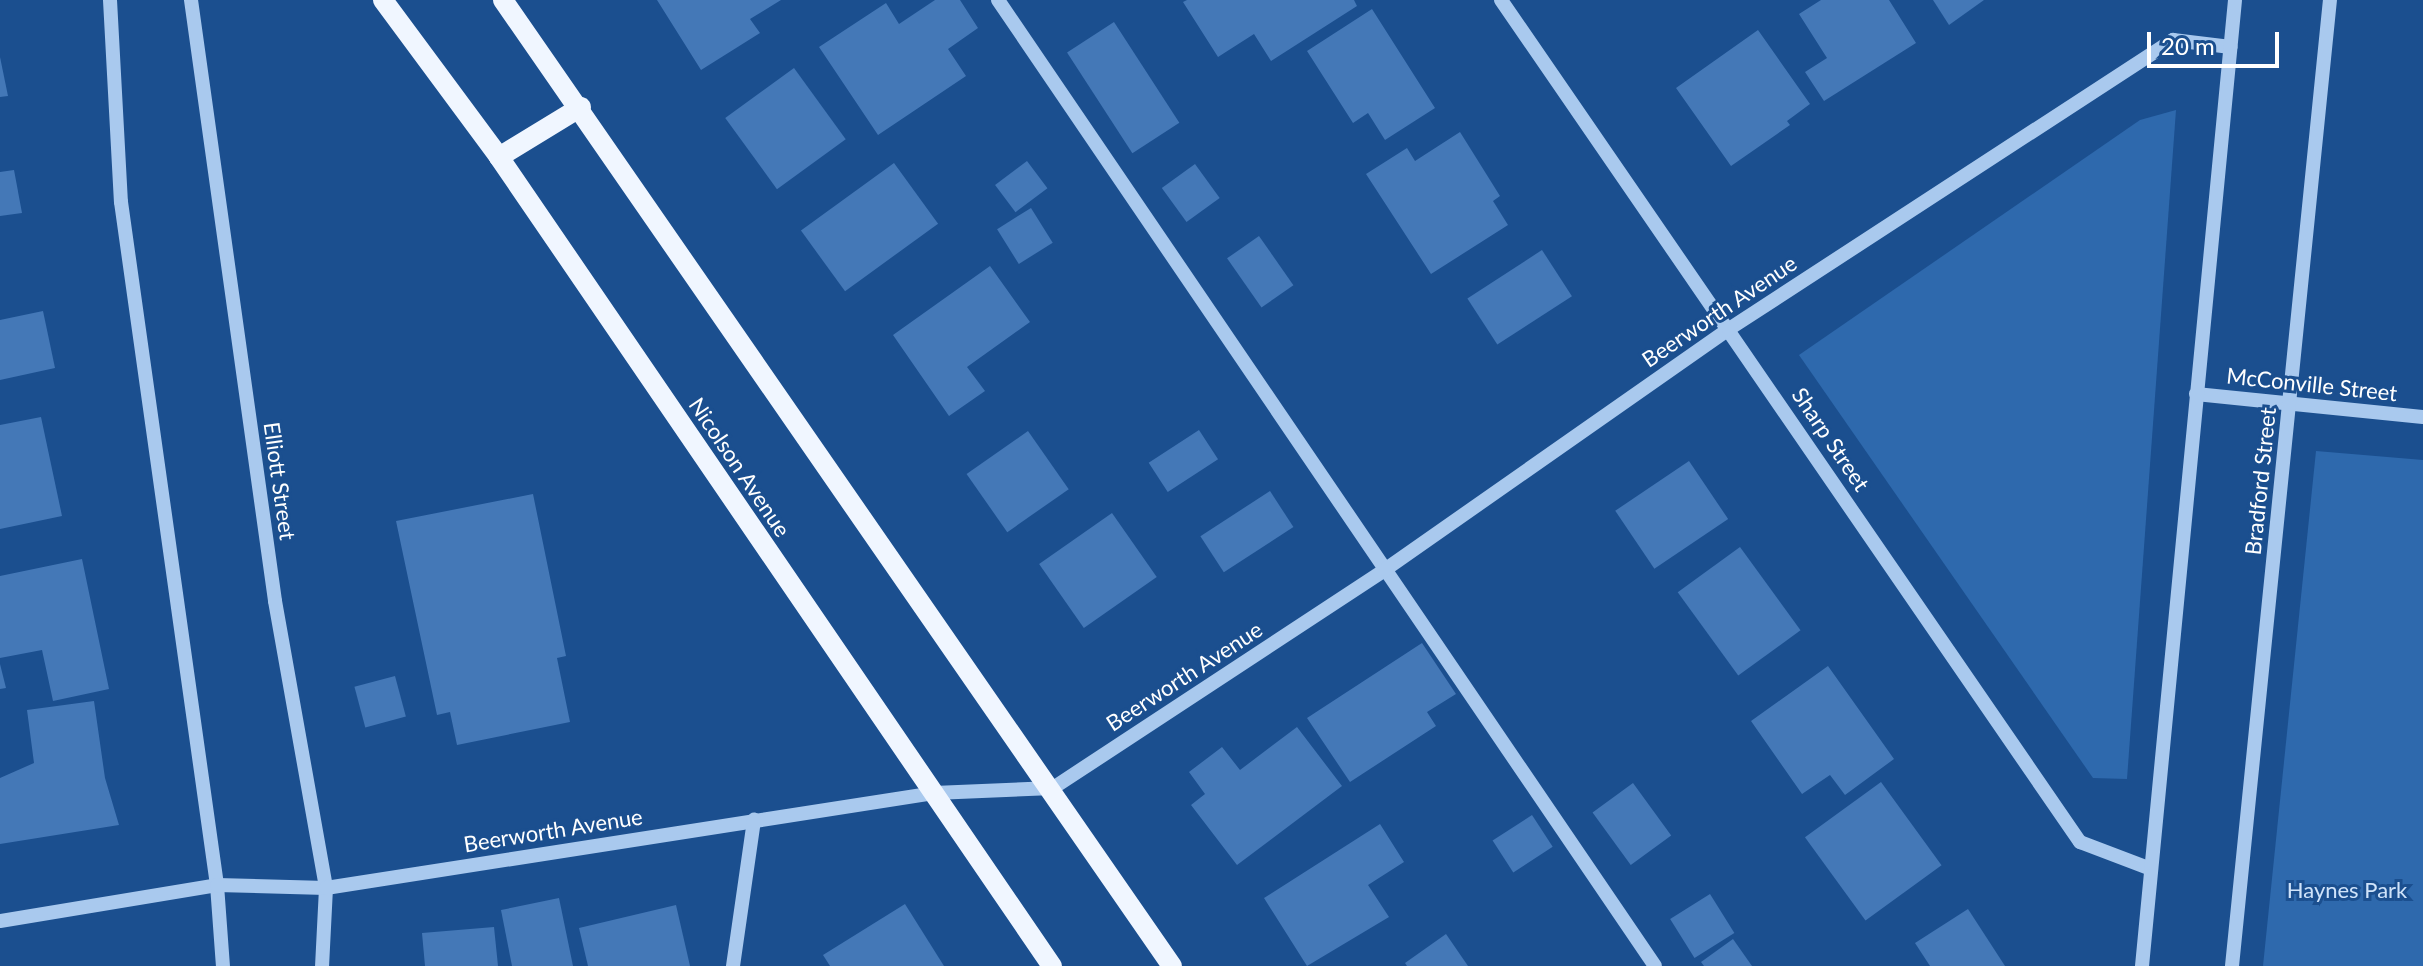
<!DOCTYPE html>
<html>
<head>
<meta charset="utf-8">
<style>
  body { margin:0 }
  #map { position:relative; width:2423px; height:966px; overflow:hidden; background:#1b4f8f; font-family:Lato,sans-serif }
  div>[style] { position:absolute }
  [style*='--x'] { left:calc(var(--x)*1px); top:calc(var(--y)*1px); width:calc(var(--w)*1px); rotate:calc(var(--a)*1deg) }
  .green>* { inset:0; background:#2e69ad }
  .building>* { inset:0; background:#4478b7; transform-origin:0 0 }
  .minor>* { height:14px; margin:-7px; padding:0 7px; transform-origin:7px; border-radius:7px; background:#a9c9ee }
  .major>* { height:20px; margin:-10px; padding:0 10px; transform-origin:10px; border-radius:10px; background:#f0f6ff }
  span { translate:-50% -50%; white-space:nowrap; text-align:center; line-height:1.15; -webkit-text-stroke:6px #1b4f8f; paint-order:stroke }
  .street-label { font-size:22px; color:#fff }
  .park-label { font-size:22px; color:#cfe3fa }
  .scale { position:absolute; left:2147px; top:32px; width:132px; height:36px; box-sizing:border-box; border:4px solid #fff; border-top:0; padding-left:10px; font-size:24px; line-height:28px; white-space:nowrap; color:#fff; -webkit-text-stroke:6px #1b4f8f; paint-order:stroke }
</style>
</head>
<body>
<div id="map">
  <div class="green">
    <i style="clip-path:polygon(2176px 110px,2127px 779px,2093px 778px,1799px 355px,2140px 120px)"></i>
    <i style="clip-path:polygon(2316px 451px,2423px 460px,2423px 966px,2263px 966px)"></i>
  </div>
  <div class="building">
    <i style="clip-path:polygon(657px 0,781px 0,750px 19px,760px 33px,701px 70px)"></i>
    <i style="clip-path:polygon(935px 0,960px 0,978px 28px,948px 49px,966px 76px,878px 135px,819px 47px,886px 3px,899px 24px)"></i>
    <i style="clip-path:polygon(1187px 0,1354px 0,1357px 6px,1271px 61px,1254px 34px,1218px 57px,1183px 2px)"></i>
    <i style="clip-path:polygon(1821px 0,1889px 0,1916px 43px,1824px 101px,1805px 72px,1827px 58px,1799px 14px)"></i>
    <i style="clip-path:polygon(1933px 0,1984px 0,1949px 25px)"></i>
    <i style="clip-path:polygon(1372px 9px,1435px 108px,1385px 140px,1368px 113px,1353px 123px,1307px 51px)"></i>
    <i style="left:1114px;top:22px;width:120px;height:56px;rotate:57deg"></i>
    <i style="clip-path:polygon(1758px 30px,1810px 104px,1787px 121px,1790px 125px,1731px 166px,1676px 88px)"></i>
    <i style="clip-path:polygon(0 57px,8px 96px,0 97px)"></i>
    <i style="left:794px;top:68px;width:88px;height:85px;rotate:54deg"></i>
    <i style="clip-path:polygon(1460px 132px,1500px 196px,1493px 201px,1508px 225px,1431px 274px,1366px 174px,1407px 148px,1415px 161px)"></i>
    <i style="left:1027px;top:161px;width:34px;height:40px;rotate:53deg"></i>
    <i style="left:894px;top:163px;width:75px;height:115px;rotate:54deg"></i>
    <i style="left:1195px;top:164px;width:42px;height:41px;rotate:54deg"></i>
    <i style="clip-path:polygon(14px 170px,22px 213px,0 216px,0 172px)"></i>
    <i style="left:1031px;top:208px;width:41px;height:40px;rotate:58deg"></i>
    <i style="left:1259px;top:236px;width:60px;height:39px;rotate:55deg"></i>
    <i style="left:1542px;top:250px;width:55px;height:89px;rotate:57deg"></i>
    <i style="clip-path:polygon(990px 266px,1030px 322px,967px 367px,985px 391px,949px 416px,893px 335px)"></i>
    <i style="clip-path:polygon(43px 311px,55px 368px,0 380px,0 320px)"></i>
    <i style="clip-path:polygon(41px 417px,62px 516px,0 529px,0 425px)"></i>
    <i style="left:1199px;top:430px;width:35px;height:60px;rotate:57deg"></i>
    <i style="left:1028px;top:431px;width:71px;height:75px;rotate:55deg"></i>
    <i style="left:1689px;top:461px;width:70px;height:89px;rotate:56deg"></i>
    <i style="left:1270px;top:491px;width:43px;height:83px;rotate:57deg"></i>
    <i style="clip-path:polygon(533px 494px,566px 656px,557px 658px,570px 722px,457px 745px,450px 712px,437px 715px,396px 521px)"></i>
    <i style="left:1112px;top:513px;width:78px;height:89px;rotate:55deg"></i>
    <i style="left:1740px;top:547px;width:103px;height:77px;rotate:54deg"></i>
    <i style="clip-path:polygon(82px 559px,109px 689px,53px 701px,42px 650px,0 658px,0 576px)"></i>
    <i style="clip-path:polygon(1422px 643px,1456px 694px,1427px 712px,1436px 726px,1350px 782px,1307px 718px)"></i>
    <i style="clip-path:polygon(0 664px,6px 688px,0 689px)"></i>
    <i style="clip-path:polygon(1828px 666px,1894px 759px,1845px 795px,1830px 775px,1802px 794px,1751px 721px)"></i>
    <i style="left:395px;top:676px;width:42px;height:42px;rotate:75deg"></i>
    <i style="clip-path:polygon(94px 701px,105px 778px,119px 825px,0 844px,0 778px,34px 763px,27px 710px)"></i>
    <i style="clip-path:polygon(1297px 727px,1342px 786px,1237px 865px,1191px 805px,1205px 794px,1189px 772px,1222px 747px,1240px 770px)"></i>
    <i style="left:1881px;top:782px;width:103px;height:94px;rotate:54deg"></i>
    <i style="left:1633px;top:783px;width:65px;height:50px;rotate:54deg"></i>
    <i style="left:1532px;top:815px;width:38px;height:47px;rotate:57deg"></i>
    <i style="clip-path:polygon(1380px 824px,1404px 862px,1368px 885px,1389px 917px,1307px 966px,1264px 898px)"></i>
    <i style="left:1710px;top:894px;width:46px;height:47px;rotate:58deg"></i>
    <i style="clip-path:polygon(559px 898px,573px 966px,512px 966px,501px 910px)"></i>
    <i style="clip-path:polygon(905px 904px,944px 966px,830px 966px,823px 955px)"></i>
    <i style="clip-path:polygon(676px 905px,690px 966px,588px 966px,579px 928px)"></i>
    <i style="clip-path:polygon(1968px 909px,2005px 966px,1930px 966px,1915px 943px)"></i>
    <i style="clip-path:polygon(494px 927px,498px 966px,425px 966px,422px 933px)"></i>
    <i style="clip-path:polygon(1446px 934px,1468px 966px,1407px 966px,1405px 963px)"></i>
    <i style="clip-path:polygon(1733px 939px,1752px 966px,1704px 966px,1701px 962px)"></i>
  </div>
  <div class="minor">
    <i style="--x:110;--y:0;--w:202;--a:86.9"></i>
    <i style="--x:121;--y:202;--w:690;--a:82"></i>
    <i style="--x:217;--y:885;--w:81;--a:85.8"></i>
    <i style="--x:191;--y:0;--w:607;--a:82.04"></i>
    <i style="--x:275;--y:601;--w:291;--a:79.9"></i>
    <i style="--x:326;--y:888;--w:78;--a:92.9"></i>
    <i style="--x:998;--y:0;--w:1168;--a:55.78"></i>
    <i style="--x:1501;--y:0;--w:1022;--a:55.49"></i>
    <i style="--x:2080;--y:842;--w:76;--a:20.8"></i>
    <i style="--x:2196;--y:394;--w:228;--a:5.8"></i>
    <i style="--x:0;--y:921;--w:220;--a:-9.4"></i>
    <i style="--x:217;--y:885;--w:109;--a:1.6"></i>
    <i style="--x:326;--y:888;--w:615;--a:-8.88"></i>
    <i style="--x:934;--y:793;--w:119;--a:-2.4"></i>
    <i style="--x:1053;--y:788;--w:399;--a:-33.3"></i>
    <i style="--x:1386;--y:569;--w:419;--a:-35"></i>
    <i style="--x:1729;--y:329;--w:530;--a:-33.06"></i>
    <i style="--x:2173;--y:40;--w:58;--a:6.9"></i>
    <i style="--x:733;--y:966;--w:148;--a:-81.8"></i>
    <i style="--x:2142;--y:966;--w:970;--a:-84.5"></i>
    <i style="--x:2232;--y:966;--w:971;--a:-84.21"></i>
  </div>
  <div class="major">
    <i style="--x:383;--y:0;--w:195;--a:53.5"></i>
    <i style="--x:499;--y:157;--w:980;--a:55.65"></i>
    <i style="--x:503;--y:0;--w:1175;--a:55.3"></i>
    <i style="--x:499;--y:157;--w:96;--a:-31.4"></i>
  </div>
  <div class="street-label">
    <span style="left:1719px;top:311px;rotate:-34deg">Beerworth Avenue</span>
    <span style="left:2312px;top:384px;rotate:6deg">McConville Street</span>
    <span style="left:1831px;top:439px;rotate:56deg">Sharp Street</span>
    <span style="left:740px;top:467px;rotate:56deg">Nicolson Avenue</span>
    <span style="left:280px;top:481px;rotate:82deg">Elliott Street</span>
    <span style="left:2260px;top:481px;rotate:-84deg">Bradford Street</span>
    <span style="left:1184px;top:676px;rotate:-33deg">Beerworth Avenue</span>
    <span style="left:553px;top:830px;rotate:-9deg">Beerworth Avenue</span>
  </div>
  <div class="park-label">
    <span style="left:2347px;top:890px">Haynes Park</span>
  </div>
  <div class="scale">20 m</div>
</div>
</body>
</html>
